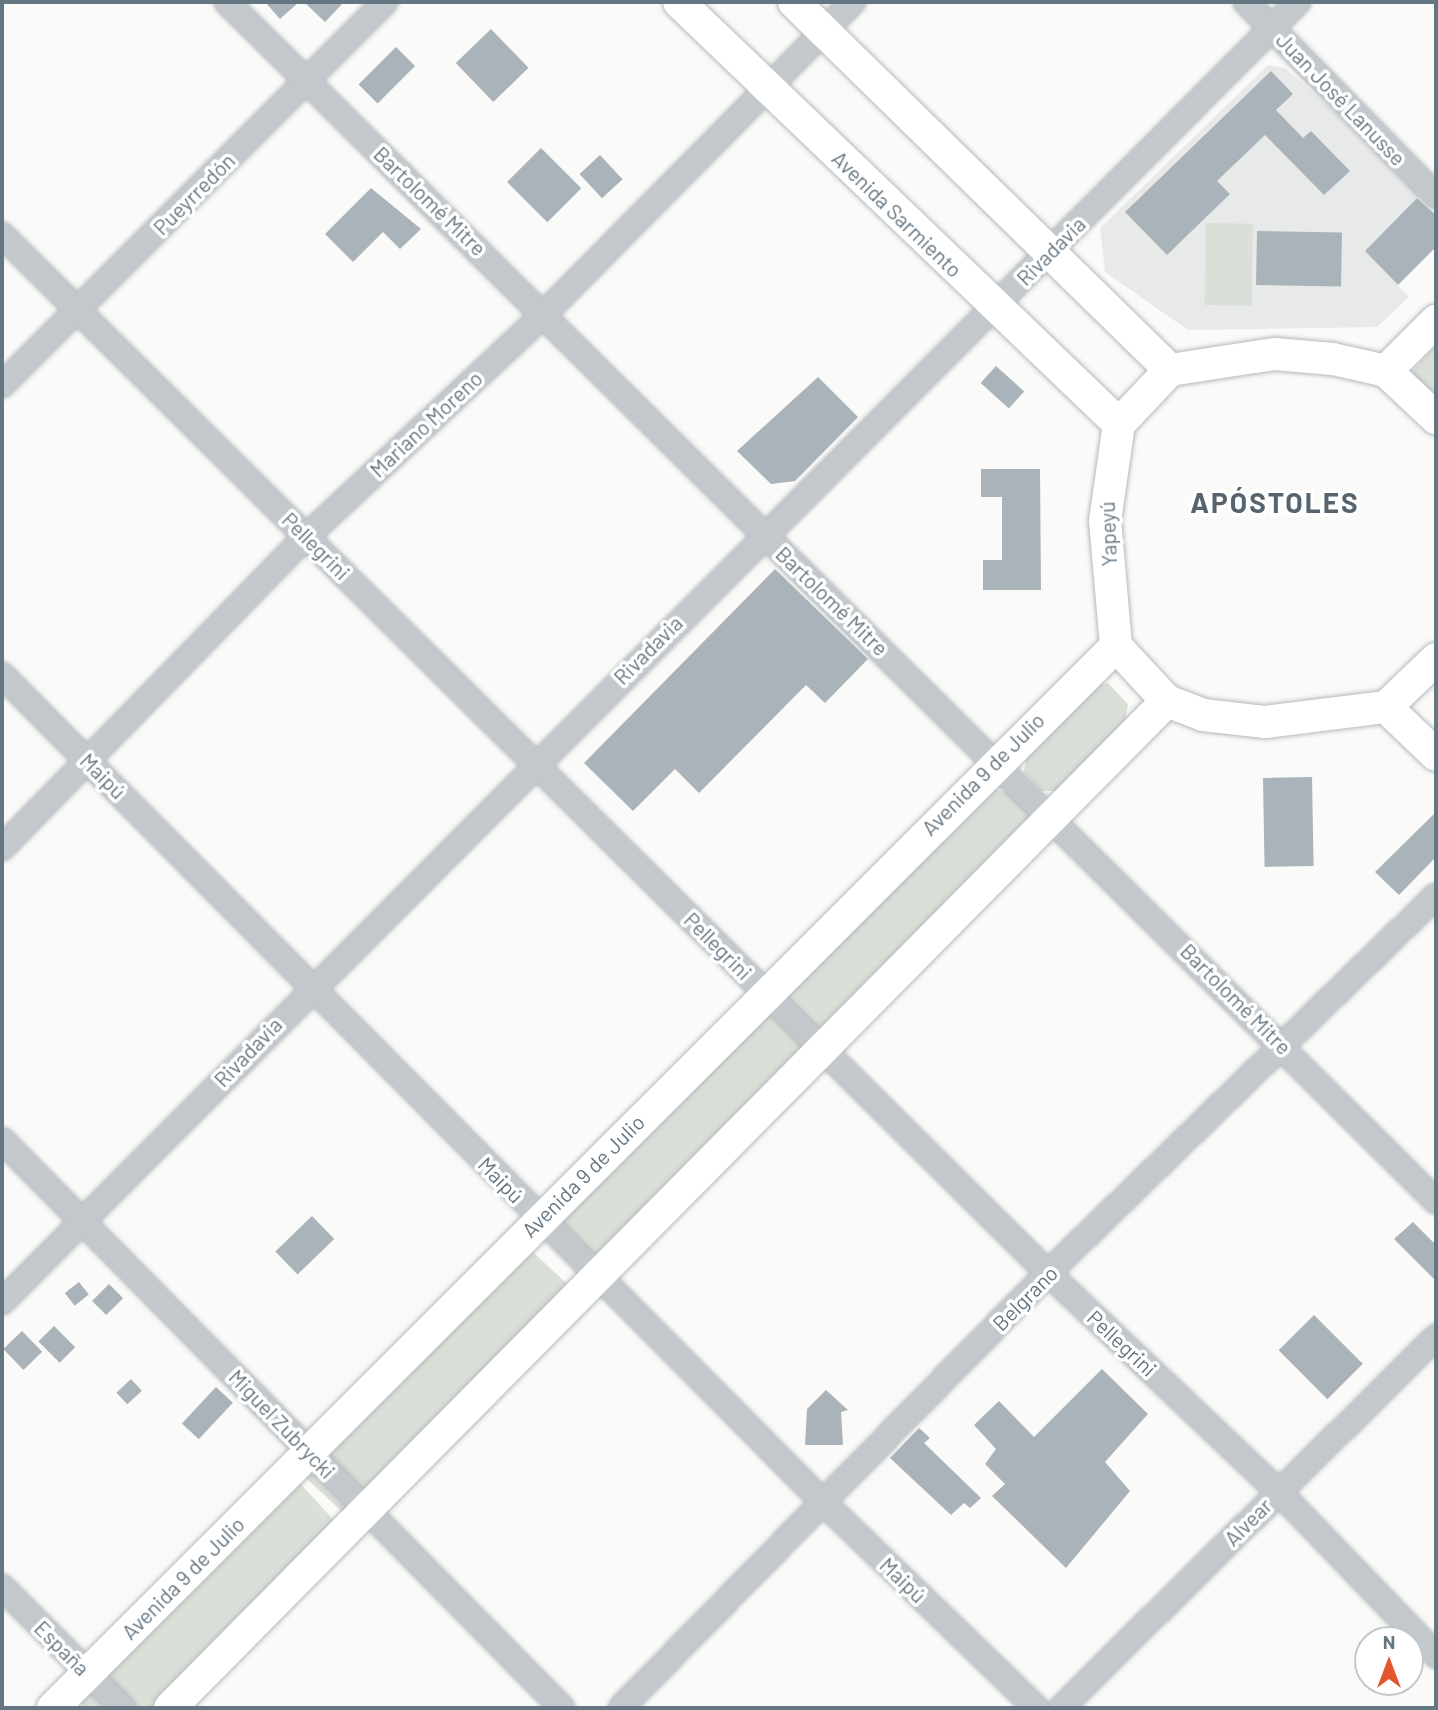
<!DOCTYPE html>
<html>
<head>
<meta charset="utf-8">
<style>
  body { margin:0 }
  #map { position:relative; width:1438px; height:1710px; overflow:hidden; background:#fafaf8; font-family:Barlow,sans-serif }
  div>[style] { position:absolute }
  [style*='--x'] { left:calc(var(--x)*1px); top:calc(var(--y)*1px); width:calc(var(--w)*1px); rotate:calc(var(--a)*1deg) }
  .built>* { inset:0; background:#e8e9e9 }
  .green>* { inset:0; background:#dadfd7; transform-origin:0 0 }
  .building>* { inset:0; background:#aab3b9; transform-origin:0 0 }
  .roads { filter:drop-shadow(0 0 2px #b5babe) drop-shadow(0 0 2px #b5babe) }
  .minor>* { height:24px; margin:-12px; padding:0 12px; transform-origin:12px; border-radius:12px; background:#c3c8cc }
  .major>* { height:32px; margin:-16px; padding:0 16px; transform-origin:16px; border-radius:16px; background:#fff }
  span { translate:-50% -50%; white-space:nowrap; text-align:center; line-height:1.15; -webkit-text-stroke:7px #fff; paint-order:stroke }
  .street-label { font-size:21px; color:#657683 }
  .district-label { font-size:28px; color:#57646e; font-weight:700; letter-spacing:2px }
  .frame { position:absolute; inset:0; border:4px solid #657683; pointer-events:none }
  .north { position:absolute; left:1354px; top:1626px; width:70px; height:70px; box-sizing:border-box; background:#fff; border:2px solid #c1c8cd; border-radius:50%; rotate:0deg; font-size:19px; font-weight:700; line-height:28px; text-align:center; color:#657683 }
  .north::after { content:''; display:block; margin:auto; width:24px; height:32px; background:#e4572e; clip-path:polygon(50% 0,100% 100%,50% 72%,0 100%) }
</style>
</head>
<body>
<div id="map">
  <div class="built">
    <i style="clip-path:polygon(1268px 65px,1285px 68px,1424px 191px,1365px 251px,1409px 297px,1377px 327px,1188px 330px,1105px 272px,1100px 228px)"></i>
  </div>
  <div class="green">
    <i style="left:1206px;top:223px;width:47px;height:82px;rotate:1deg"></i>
    <i style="clip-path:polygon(1436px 345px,1436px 402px,1409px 375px)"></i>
    <i style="clip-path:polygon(1108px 683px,1128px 704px,1125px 723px,1060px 791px,1041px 791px,1024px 772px,1027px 755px,1090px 688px)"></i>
    <i style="clip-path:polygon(988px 789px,1010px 792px,1036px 820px,826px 1043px,779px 996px)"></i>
    <i style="left:771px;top:1005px;width:66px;height:306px;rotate:46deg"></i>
    <i style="left:521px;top:1241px;width:76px;height:320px;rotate:43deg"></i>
    <i style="clip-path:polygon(285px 1467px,341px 1528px,158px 1708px,85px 1708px,65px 1688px)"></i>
  </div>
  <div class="building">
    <i style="clip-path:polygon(265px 2px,299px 2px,280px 19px)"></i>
    <i style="clip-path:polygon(304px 2px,344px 2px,325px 22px)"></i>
    <i style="left:491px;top:29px;width:54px;height:49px;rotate:46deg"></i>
    <i style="left:396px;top:47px;width:27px;height:53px;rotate:45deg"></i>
    <i style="clip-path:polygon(1271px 71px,1293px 94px,1276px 110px,1303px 138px,1311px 131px,1350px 171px,1324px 195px,1265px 135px,1217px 181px,1230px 194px,1167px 255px,1125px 212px)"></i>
    <i style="left:541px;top:148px;width:57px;height:48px;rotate:45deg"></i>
    <i style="left:600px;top:155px;width:33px;height:28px;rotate:47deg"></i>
    <i style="clip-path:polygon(371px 188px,421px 229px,400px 249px,383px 232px,353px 262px,325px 234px)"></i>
    <i style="clip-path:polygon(1417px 198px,1436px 215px,1436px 247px,1398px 285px,1365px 251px)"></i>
    <i style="left:1257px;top:231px;width:85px;height:54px;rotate:1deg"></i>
    <i style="left:996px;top:366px;width:38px;height:23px;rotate:42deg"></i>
    <i style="clip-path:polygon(818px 377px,858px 417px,795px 481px,771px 484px,737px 451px)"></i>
    <i style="clip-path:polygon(981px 469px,1040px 469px,1041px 590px,983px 590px,983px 560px,1002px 560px,1002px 497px,981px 497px)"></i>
    <i style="clip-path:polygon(775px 569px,868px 659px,825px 703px,806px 685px,699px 793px,675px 769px,633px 811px,584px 763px)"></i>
    <i style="left:1312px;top:777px;width:89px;height:49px;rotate:89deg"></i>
    <i style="clip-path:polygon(1436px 812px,1436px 857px,1399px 895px,1375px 872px)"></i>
    <i style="left:312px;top:1216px;width:32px;height:51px;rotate:46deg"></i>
    <i style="clip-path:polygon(1413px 1222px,1436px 1245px,1436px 1281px,1394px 1239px)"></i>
    <i style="left:79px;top:1282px;width:16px;height:18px;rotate:52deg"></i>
    <i style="left:109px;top:1284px;width:20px;height:24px;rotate:45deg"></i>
    <i style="left:1314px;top:1315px;width:69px;height:50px;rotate:45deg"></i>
    <i style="left:54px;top:1326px;width:30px;height:22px;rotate:45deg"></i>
    <i style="left:22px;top:1331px;width:29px;height:26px;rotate:46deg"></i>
    <i style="clip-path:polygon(1102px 1369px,1148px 1414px,1105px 1462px,1130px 1491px,1066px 1568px,992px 1496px,1005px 1484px,985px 1464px,996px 1449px,974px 1425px,999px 1401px,1034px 1437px)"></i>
    <i style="left:131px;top:1379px;width:16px;height:20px;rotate:47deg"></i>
    <i style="left:216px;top:1387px;width:23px;height:50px;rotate:43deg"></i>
    <i style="clip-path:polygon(826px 1390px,848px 1410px,841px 1412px,843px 1445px,805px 1445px,807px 1409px)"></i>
    <i style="clip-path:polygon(919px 1428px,930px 1438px,924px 1443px,981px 1498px,970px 1508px,964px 1503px,951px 1515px,890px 1458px)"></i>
  </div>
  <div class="roads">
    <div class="minor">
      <i style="--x:227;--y:2;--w:1703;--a:44.76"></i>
      <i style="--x:1246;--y:2;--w:272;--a:45.6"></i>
      <i style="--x:2;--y:235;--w:1474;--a:44.78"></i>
      <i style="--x:1048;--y:1273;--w:317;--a:43.5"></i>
      <i style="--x:1278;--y:1491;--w:228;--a:46.1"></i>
      <i style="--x:2;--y:385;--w:542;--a:-45"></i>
      <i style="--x:2;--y:675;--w:1167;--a:45.21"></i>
      <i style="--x:824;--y:1503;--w:295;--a:44"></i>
      <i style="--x:2;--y:848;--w:435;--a:-45.7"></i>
      <i style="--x:306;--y:537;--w:328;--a:-43.1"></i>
      <i style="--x:545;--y:313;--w:438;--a:-45.3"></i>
      <i style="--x:2;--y:1140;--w:798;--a:45.41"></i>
      <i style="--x:2;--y:1302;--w:1836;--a:-45.09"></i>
      <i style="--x:2;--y:1587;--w:171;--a:45"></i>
      <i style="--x:621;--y:1708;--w:610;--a:-45.53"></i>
      <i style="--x:1048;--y:1273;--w:541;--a:-44.18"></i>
      <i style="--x:1061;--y:1708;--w:528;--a:-44.69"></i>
    </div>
    <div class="major">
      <i style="--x:679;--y:2;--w:610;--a:43.8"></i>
      <i style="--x:794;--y:2;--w:526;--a:44.38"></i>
      <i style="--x:1170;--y:370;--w:106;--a:-8.7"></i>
      <i style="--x:1275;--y:354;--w:58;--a:4.9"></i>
      <i style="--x:1333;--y:359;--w:54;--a:12.8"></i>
      <i style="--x:1386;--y:371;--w:69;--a:43.2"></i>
      <i style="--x:1386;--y:371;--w:71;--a:-45"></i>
      <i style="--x:1119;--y:424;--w:74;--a:-46.6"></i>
      <i style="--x:1116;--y:646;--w:75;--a:47.2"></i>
      <i style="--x:1167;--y:701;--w:39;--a:21"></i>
      <i style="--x:1203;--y:715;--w:62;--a:6.4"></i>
      <i style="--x:1265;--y:722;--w:122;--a:-7.1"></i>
      <i style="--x:1386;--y:707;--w:69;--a:-43.8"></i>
      <i style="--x:1116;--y:646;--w:125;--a:-95"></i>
      <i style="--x:1105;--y:521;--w:98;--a:-81.8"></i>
      <i style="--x:1386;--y:707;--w:69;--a:43.8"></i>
      <i style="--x:53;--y:1708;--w:1503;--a:-44.97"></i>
      <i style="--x:170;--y:1708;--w:1417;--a:-45.29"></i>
    </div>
  </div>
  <div class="street-label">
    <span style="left:1341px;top:99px;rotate:46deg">Juan José Lanusse</span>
    <span style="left:194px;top:194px;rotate:-45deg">Pueyrredón</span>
    <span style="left:430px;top:201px;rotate:44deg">Bartolomé Mitre</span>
    <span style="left:897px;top:214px;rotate:44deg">Avenida Sarmiento</span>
    <span style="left:1051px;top:251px;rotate:-45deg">Rivadavia</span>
    <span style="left:426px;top:424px;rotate:-43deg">Mariano Moreno</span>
    <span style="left:1108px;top:534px;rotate:-92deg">Yapeyú</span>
    <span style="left:316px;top:546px;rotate:45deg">Pellegrini</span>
    <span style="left:832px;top:601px;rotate:44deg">Bartolomé Mitre</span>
    <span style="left:648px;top:650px;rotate:-45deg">Rivadavia</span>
    <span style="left:983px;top:774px;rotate:-45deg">Avenida 9 de Julio</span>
    <span style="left:103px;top:776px;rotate:45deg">Maipú</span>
    <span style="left:718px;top:946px;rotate:45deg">Pellegrini</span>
    <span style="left:1236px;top:999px;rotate:45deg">Bartolomé Mitre</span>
    <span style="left:248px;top:1052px;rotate:-46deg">Rivadavia</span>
    <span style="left:583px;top:1176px;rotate:-45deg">Avenida 9 de Julio</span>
    <span style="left:501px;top:1180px;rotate:46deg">Maipú</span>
    <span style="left:1025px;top:1298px;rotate:-45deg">Belgrano</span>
    <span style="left:1122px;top:1343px;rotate:43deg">Pellegrini</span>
    <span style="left:282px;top:1424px;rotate:46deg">Miguel Zubrycki</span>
    <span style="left:1248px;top:1522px;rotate:-45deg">Alvear</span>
    <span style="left:183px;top:1578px;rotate:-45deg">Avenida 9 de Julio</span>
    <span style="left:903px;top:1580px;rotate:44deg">Maipú</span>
    <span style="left:62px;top:1648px;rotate:45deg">España</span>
  </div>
  <div class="district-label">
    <span style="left:1275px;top:502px">APÓSTOLES</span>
  </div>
  <div class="frame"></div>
  <div class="north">N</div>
</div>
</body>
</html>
